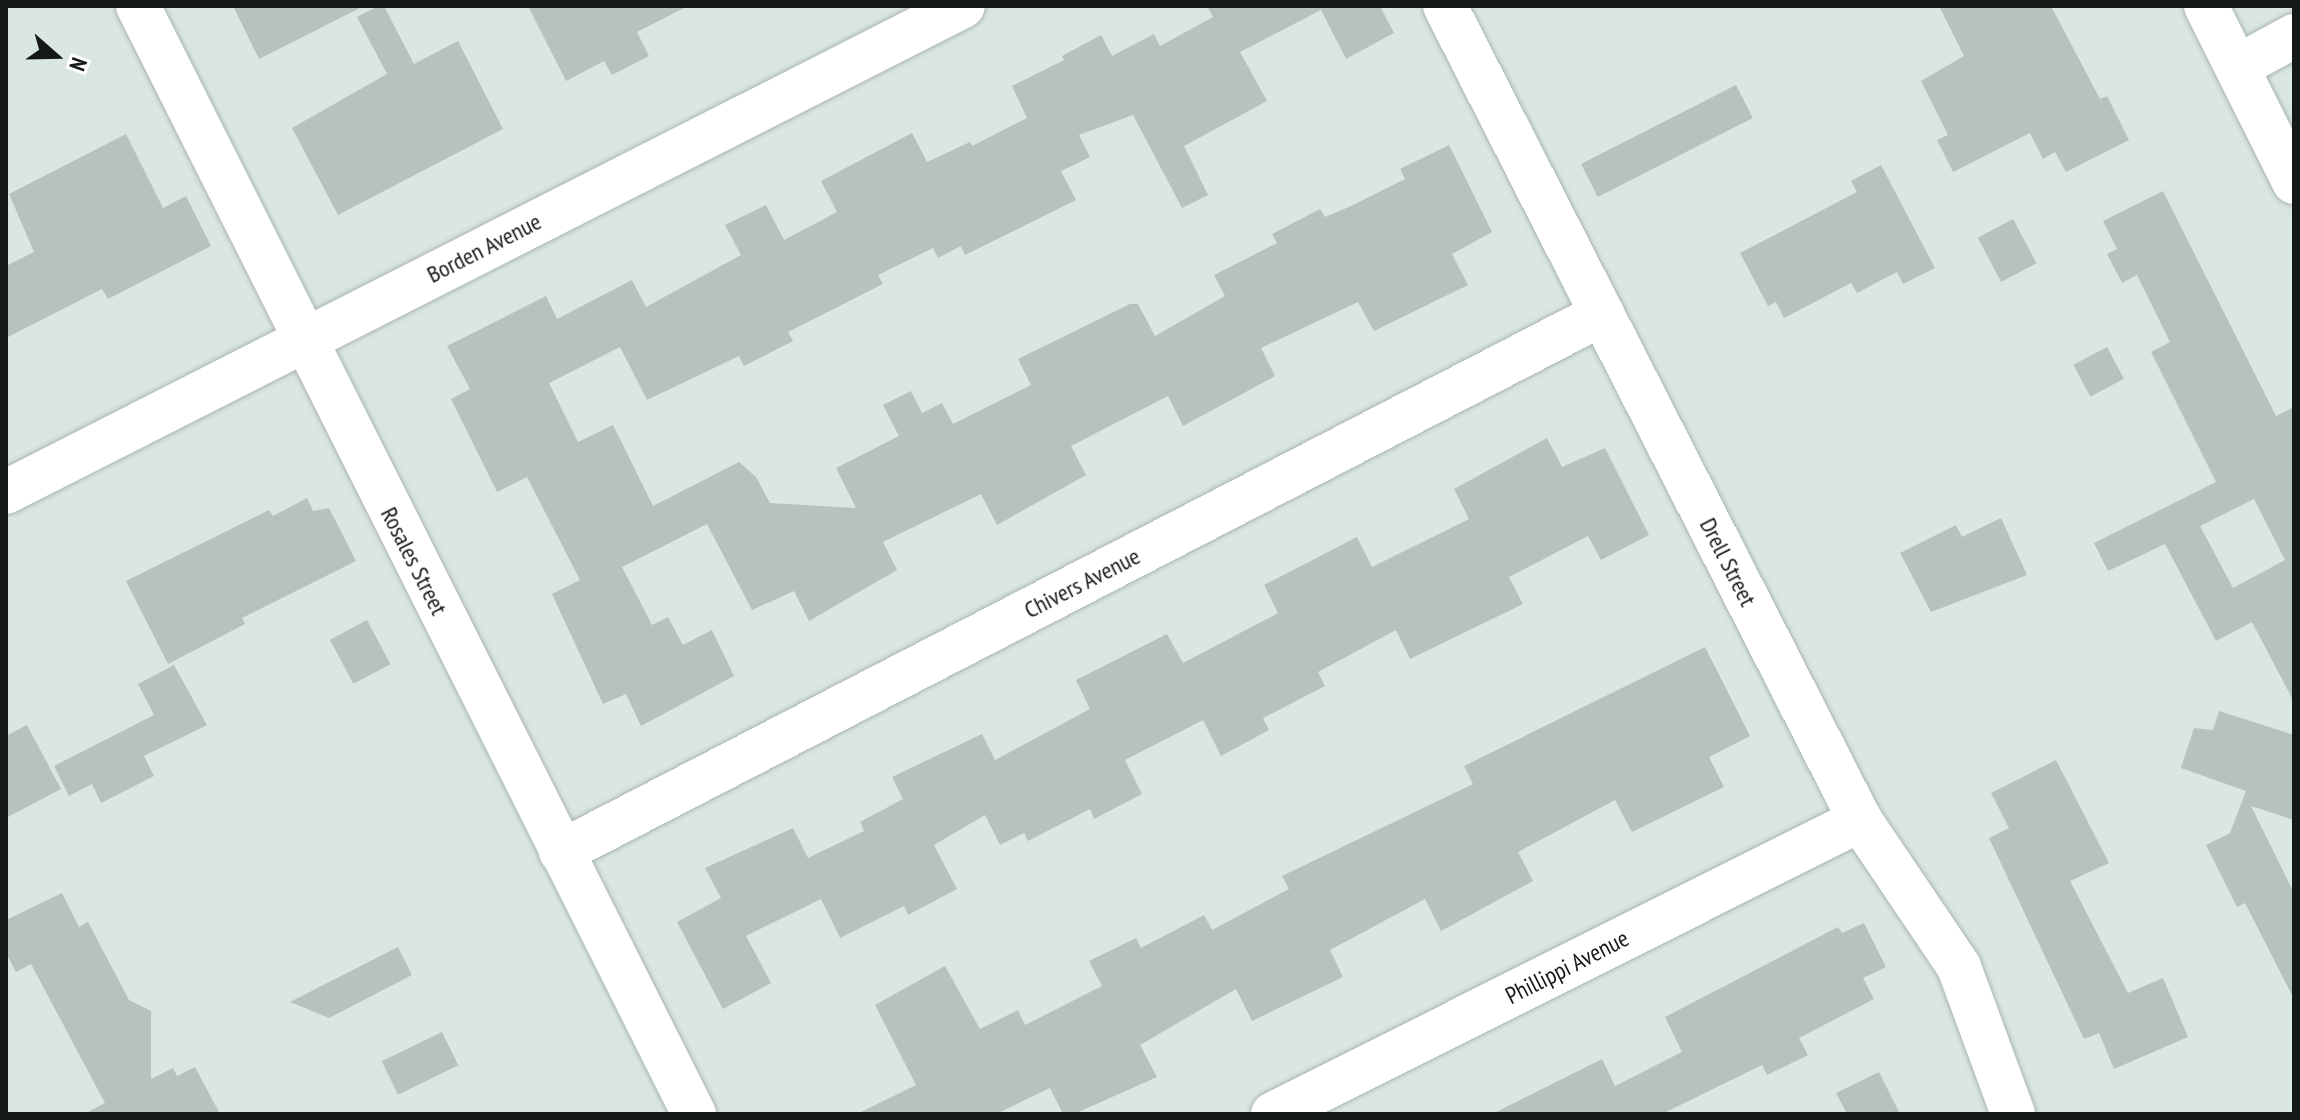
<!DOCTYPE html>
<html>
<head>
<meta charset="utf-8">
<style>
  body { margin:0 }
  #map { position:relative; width:2300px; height:1120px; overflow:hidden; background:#dae6e2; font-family:"PT Sans Narrow",sans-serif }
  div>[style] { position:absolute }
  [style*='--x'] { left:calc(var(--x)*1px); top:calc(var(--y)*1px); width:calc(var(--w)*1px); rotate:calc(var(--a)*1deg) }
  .building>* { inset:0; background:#b6c2be; transform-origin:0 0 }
  .roads { filter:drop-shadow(0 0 2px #a9b5b1) drop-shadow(0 0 2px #a9b5b1) }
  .minor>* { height:44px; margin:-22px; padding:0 22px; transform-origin:22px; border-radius:22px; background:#fff }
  span { translate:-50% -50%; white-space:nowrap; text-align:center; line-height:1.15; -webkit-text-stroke:6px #fff; paint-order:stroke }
  .street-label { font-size:24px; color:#141917 }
  .frame { position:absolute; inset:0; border:8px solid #141917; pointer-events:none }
  .north { position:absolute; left:16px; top:16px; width:80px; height:80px; -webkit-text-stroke:6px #fff; paint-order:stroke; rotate:110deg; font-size:22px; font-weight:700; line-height:32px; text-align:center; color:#141917 }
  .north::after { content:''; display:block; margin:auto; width:28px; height:36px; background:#141917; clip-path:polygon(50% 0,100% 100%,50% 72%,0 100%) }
</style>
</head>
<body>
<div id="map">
  <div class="building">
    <i style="clip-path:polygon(233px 6px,364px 6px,259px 59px)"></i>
    <i style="clip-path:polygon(378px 6px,384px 6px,414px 64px,458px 41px,503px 129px,338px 215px,292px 128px,387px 74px,357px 17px)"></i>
    <i style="clip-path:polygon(528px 6px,688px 6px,637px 32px,649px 56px,612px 75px,604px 61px,566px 81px)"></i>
    <i style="clip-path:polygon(1207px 6px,1380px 6px,1394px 33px,1346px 59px,1321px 10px,1240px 52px,1267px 101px,1184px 146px,1208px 195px,1182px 208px,1133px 115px,1079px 135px,1090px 157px,1061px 171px,1076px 200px,965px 255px,961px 246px,938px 258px,933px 248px,878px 275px,883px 284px,788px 332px,793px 341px,744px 366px,739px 356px,647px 400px,620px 347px,549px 383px,578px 442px,613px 425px,653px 506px,739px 462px,756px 477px,770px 503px,856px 508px,836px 468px,899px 436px,883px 405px,911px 391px,922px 413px,942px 403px,953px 424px,1031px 385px,1018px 359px,1130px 304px,1138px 304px,1155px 336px,1225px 296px,1214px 275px,1277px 243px,1272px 234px,1320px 209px,1325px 217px,1349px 207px,1405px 179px,1400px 169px,1449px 145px,1492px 232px,1452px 254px,1468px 285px,1374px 331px,1358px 302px,1261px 348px,1275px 376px,1183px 426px,1168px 396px,1071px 446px,1086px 475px,997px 525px,981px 494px,883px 542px,897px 570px,809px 621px,794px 591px,752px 610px,707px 524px,622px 567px,652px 625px,668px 617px,683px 645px,712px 630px,734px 676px,641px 726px,626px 694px,603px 704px,552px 594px,580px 580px,527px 477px,497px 492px,451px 399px,470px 389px,447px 346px,546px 296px,557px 319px,632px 280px,646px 307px,741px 255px,725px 225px,766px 205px,784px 240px,837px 212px,821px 181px,912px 133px,927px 162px,970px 142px,972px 146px,1027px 118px,1012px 86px,1064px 60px,1062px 56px,1101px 35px,1112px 56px,1154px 34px,1160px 46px,1213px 17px)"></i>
    <i style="clip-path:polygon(1939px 6px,2051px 6px,2100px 99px,2107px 96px,2129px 140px,2066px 172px,2055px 152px,2043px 159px,2030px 133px,1953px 172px,1937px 140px,1948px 135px,1921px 81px,1964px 56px)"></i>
    <i style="left:1736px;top:85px;width:37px;height:174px;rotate:63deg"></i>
    <i style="clip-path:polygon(126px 134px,163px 208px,186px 196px,211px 246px,108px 299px,102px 289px,6px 338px,6px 266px,34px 252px,9px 194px)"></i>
    <i style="clip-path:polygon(1881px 165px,1935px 268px,1903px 284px,1897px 272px,1857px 293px,1851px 283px,1784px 318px,1776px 302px,1768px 306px,1740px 253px,1857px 192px,1851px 181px)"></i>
    <i style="clip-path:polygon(evenodd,2163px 191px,2276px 416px,2294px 407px,2294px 702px,2252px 622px,2216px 641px,2165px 544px,2108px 571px,2094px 543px,2216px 482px,2151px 352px,2170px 342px,2137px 275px,2122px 283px,2107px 254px,2117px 249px,2103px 221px,2163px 191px,2254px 499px,2285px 560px,2233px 588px,2200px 526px,2254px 499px)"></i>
    <i style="left:2013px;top:219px;width:50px;height:40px;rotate:62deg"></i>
    <i style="left:2107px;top:347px;width:36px;height:38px;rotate:62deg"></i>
    <i style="clip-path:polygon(1547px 438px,1562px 467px,1605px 448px,1649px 535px,1601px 560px,1588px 536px,1509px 577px,1523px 604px,1410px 659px,1396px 630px,1318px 672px,1325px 686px,1263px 718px,1269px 730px,1221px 756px,1203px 720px,1125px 760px,1142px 794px,1094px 819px,1090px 809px,1028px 841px,1024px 833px,1000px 845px,985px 815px,934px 845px,957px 889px,908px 915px,904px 906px,840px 938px,821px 899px,746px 936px,771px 983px,723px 1009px,677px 922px,721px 898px,705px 868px,793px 828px,808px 858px,864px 831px,860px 822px,903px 799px,892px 777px,982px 734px,995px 760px,1090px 709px,1076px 680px,1167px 634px,1183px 663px,1278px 613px,1264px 585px,1357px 537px,1372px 567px,1469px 519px,1454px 489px)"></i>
    <i style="clip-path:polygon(307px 498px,313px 511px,329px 508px,356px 561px,242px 618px,245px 624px,168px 664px,126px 581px,269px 510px,273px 516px)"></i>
    <i style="clip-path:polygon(2001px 518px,2027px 575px,1931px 612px,1900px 553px,1956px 525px,1962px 537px)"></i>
    <i style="left:367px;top:620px;width:50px;height:42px;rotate:62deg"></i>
    <i style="clip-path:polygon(1705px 647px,1750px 736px,1709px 757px,1724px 787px,1632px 832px,1615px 800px,1518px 852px,1533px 881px,1441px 931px,1425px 899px,1330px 950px,1343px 977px,1252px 1021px,1236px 989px,1140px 1045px,1157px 1077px,1074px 1114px,1063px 1114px,1050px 1088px,996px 1114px,857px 1114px,916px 1085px,875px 1005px,945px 966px,980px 1029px,1018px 1010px,1025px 1025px,1102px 986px,1089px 961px,1136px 938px,1141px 948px,1204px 915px,1212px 930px,1289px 889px,1282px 876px,1473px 784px,1464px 766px)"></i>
    <i style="clip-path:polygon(174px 665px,207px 725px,144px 756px,154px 776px,101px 803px,92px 784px,69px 796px,54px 766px,154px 715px,138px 684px)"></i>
    <i style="clip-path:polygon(2219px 711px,2294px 735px,2294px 820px,2251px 806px,2294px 893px,2294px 999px,2245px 903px,2237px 907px,2206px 845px,2230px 833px,2246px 791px,2181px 768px,2194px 728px,2213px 730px)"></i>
    <i style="clip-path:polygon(27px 725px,61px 789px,6px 818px,6px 736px)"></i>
    <i style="clip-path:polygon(2056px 760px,2109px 863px,2070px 881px,2128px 993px,2163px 978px,2188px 1037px,2114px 1069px,2099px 1033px,2084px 1039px,1989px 838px,2009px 828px,1991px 793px)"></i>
    <i style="clip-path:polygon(62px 893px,79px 927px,88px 922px,129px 1000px,151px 1011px,151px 1079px,173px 1068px,177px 1076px,195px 1067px,220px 1114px,84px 1114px,105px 1103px,31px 964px,16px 972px,6px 953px,6px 920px)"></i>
    <i style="clip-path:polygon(1864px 923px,1886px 967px,1863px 978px,1874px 999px,1799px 1038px,1808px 1055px,1767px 1075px,1762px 1065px,1662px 1114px,1492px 1114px,1602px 1059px,1615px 1086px,1682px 1052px,1665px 1017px,1838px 927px,1842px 933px)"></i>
    <i style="clip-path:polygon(398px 947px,412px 975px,329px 1018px,290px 1002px)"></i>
    <i style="left:442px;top:1032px;width:37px;height:67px;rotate:64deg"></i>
    <i style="clip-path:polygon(1879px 1072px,1900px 1114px,1847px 1114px,1836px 1093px)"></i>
  </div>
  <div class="roads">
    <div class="minor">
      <i style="--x:138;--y:6;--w:1240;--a:63.35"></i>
      <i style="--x:1445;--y:6;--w:914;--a:62.99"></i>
      <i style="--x:1860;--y:820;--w:177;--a:56"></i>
      <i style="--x:1959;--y:967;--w:157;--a:69.8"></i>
      <i style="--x:2206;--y:6;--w:197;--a:63.4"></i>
      <i style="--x:2237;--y:67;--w:65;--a:-28.5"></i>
      <i style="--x:6;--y:492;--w:1073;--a:-26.92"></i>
      <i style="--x:561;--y:852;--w:1172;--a:-27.33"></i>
      <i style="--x:1273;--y:1114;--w:657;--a:-26.6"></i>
    </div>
  </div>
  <div class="street-label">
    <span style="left:484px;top:248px;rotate:-27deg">Borden Avenue</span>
    <span style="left:414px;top:561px;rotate:63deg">Rosales Street</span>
    <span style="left:1728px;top:562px;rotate:63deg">Drell Street</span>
    <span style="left:1082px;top:583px;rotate:-27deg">Chivers Avenue</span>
    <span style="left:1567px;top:967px;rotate:-27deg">Phillippi Avenue</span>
  </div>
  <div class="frame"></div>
  <div class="north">N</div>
</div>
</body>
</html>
